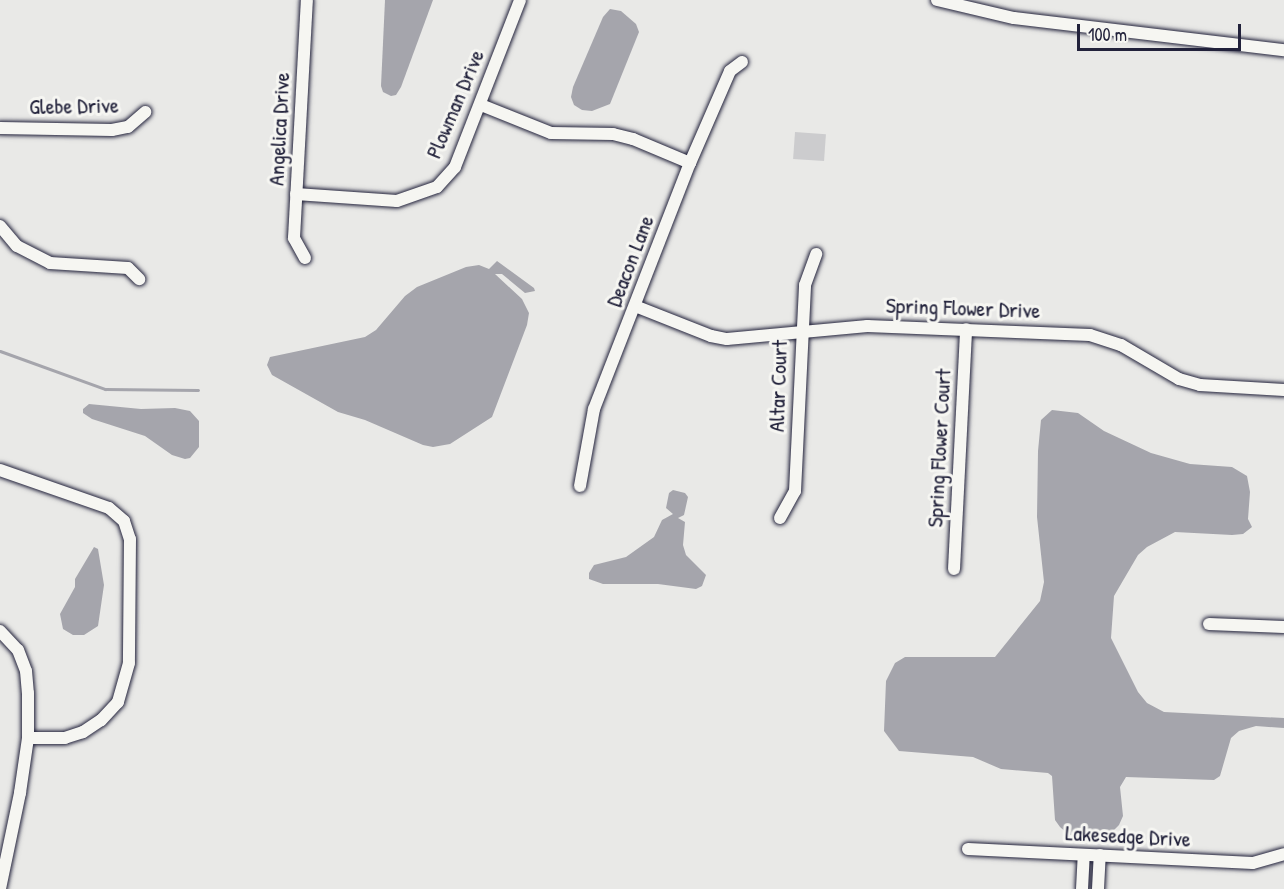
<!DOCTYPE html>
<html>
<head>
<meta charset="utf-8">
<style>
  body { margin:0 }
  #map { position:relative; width:1284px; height:889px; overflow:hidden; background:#e9e9e7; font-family:"Patrick Hand",sans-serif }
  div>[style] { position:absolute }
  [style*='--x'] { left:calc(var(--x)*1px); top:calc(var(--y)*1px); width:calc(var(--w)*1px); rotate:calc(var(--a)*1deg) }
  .green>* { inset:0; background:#ccccce; transform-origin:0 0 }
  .water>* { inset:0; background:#a5a5ac }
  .stream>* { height:3px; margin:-1.5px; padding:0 1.5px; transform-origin:1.5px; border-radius:1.5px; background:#a5a5ac }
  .roads { filter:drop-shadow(0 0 2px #22223b) drop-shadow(0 0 2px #22223b) }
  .minor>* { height:12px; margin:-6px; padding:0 6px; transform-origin:6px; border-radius:6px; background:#f6f6f2 }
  span { translate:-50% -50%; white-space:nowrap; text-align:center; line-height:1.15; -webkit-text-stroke:6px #f6f6f2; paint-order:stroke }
  .street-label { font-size:22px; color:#22223b }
  .scale { position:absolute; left:1077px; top:24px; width:164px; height:27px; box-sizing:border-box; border:3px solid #22223b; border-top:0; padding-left:8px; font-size:18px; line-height:21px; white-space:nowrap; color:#22223b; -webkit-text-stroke:4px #f6f6f2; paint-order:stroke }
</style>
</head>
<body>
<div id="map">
  <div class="green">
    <i style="left:795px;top:132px;width:31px;height:27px;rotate:4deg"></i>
  </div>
  <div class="water">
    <i style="clip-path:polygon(385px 0,433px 0,401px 87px,396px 95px,391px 96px,383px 92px,381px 86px)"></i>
    <i style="clip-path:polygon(610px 9px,621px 11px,636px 24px,639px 32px,610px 104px,592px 111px,582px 110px,574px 105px,571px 97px,573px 87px,603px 17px)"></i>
    <i style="clip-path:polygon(497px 261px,534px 288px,535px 291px,525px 293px,502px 274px,495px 274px,522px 299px,529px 313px,527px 325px,492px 417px,450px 444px,433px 447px,423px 445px,365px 420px,338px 412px,272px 375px,267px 365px,270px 357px,365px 337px,376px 330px,405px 296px,417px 287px,466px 267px,479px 265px,489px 269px)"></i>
    <i style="clip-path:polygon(89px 404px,141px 409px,175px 408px,190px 411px,199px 421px,199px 447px,190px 458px,185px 459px,172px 455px,145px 436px,92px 419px,83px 413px,83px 409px)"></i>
    <i style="clip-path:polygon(1052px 410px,1078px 413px,1104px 431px,1151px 453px,1190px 464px,1232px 467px,1247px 476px,1250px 492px,1248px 519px,1252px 527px,1243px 534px,1232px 535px,1175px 532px,1147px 547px,1138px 555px,1114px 596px,1111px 638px,1138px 692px,1147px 703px,1164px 712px,1284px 718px,1284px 728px,1256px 726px,1239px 731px,1231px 738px,1220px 776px,1214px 780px,1126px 777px,1120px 787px,1123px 816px,1119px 825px,1110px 834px,1097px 837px,1069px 835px,1060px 827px,1055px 820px,1052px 776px,1048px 773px,1001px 769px,973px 757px,899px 751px,884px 731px,886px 681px,895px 663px,905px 657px,995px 657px,1040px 601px,1044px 582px,1037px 517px,1038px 451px,1041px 420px)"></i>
    <i style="clip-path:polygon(673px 490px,685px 493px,688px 497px,684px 515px,678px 518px,685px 522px,683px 545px,686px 555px,706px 575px,702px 586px,696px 589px,658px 584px,603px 584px,589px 579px,589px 573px,594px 565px,626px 557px,654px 537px,662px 520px,673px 514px,666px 508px,669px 493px)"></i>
    <i style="clip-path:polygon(94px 547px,98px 549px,104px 585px,98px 626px,84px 635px,73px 635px,63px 629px,60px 614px,75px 587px,75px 579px)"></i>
  </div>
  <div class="stream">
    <i style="--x:0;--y:351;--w:112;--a:19.9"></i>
    <i style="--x:105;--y:389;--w:93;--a:0.6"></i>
  </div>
  <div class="roads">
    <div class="minor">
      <i style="--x:937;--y:0;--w:79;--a:13.2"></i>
      <i style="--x:1014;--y:18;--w:272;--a:6.8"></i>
      <i style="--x:481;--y:105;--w:75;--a:21.8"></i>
      <i style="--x:551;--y:133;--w:62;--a:0.9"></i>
      <i style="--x:613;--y:134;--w:21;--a:14"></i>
      <i style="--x:633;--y:139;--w:62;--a:22.8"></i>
      <i style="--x:0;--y:128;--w:112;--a:1"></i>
      <i style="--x:112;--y:130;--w:16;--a:-11"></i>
      <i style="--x:128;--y:127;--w:23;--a:-41"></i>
      <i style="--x:296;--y:194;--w:101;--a:4"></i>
      <i style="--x:397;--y:201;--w:42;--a:-19.3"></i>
      <i style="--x:437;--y:187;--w:27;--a:-48"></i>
      <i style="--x:455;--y:167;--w:179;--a:-68.7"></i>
      <i style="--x:0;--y:226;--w:26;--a:50"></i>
      <i style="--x:17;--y:246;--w:37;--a:27"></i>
      <i style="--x:50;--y:263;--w:78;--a:3.7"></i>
      <i style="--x:128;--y:268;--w:16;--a:45"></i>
      <i style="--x:305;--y:258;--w:23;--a:-119"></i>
      <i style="--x:294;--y:238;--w:238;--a:-86.9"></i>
      <i style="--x:635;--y:306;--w:82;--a:21.5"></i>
      <i style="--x:711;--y:336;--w:16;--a:11"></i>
      <i style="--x:727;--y:339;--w:141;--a:-5.3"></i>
      <i style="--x:867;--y:326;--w:223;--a:2.3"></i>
      <i style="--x:1090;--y:335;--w:33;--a:18"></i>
      <i style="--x:1121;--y:345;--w:67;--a:30.4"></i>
      <i style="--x:1179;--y:379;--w:22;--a:16"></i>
      <i style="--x:1200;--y:385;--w:84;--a:3.4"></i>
      <i style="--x:0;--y:470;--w:115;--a:19.2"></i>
      <i style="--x:109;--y:508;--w:20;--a:41"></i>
      <i style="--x:124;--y:521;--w:19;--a:72"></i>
      <i style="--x:130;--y:539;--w:124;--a:90.5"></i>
      <i style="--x:129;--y:663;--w:41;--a:105.8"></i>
      <i style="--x:118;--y:702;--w:25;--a:133"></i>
      <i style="--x:101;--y:720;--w:22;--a:146"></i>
      <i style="--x:83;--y:732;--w:19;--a:162"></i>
      <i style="--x:65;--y:738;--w:37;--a:180"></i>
      <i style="--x:580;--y:486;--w:78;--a:-79.7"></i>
      <i style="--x:594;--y:409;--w:264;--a:-68.7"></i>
      <i style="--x:690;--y:163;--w:100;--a:-66.5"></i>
      <i style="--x:730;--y:71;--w:15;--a:-37"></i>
      <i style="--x:780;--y:518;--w:31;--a:-61"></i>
      <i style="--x:795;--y:491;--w:206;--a:-87.2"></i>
      <i style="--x:805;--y:285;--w:33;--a:-70"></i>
      <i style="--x:954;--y:569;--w:240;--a:-87.1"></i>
      <i style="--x:1209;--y:624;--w:75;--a:2.3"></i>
      <i style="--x:0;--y:631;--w:26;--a:47"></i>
      <i style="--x:18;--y:650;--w:22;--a:69"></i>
      <i style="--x:26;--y:671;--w:22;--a:85"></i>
      <i style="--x:28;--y:693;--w:45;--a:90"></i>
      <i style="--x:28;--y:738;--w:56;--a:98.3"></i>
      <i style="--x:20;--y:793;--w:98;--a:101.8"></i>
      <i style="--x:968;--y:849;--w:285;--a:2.8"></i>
      <i style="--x:1253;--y:863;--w:32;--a:-16"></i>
      <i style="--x:1082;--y:889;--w:34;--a:-87"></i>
      <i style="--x:1098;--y:889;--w:34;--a:-87"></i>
    </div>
  </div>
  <div class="street-label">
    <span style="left:455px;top:104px;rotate:-67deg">Plowman Drive</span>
    <span style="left:74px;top:106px;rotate:-1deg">Glebe Drive</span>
    <span style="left:279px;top:129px;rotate:-87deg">Angelica Drive</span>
    <span style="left:630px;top:261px;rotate:-69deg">Deacon Lane</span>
    <span style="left:963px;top:308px;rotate:2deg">Spring Flower Drive</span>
    <span style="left:778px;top:386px;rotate:-88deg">Altar Court</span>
    <span style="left:939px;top:448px;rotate:-87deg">Spring Flower Court</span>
    <span style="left:1128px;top:836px;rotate:3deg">Lakesedge Drive</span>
  </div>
  <div class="scale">100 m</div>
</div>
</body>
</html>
